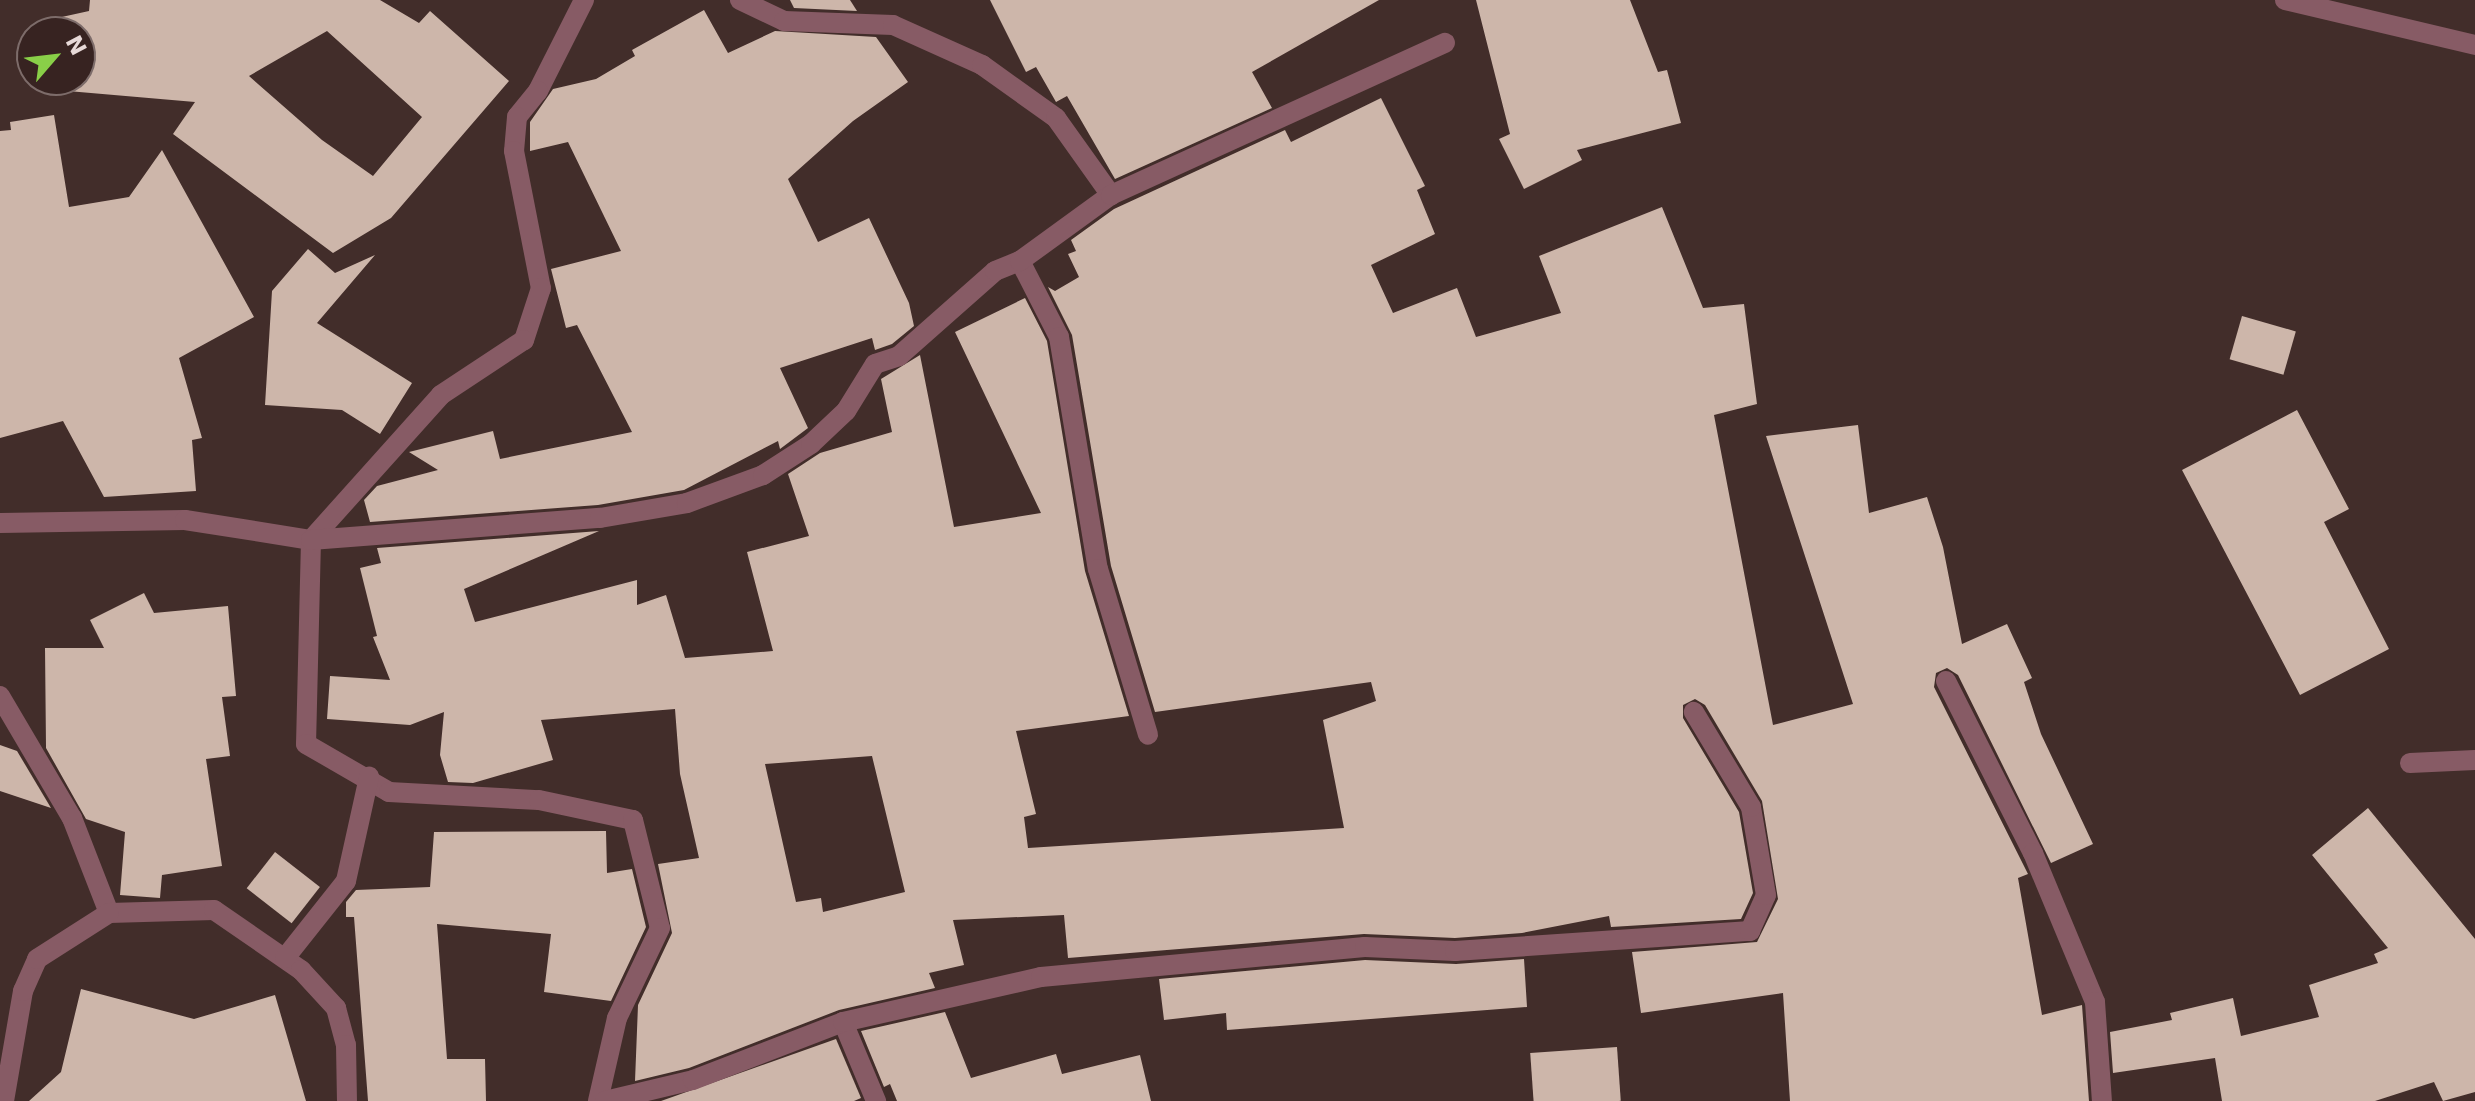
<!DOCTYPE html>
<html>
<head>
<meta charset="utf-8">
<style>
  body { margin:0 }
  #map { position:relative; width:2475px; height:1101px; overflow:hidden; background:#422d2a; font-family:"DejaVu Sans",sans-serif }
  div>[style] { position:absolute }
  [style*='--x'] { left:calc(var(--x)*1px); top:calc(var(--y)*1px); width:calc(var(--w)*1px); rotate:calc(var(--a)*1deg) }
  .building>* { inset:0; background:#cdb6aa; transform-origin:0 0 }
  .lane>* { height:20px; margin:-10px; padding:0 10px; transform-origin:10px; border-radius:10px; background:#875b65 }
  .street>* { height:20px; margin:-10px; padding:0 10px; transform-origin:10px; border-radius:10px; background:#875b65 }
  span { translate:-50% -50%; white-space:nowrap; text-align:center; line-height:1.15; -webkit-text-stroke:8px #372321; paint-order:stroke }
  .north { position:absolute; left:16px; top:16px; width:80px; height:80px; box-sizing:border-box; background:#372321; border:2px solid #7d6c6a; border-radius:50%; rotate:62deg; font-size:22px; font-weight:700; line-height:32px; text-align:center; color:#e7d9d8 }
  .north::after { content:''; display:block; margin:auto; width:28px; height:36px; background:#89cf48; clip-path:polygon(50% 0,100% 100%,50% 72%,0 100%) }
</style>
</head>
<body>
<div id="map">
  <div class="building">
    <i style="clip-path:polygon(evenodd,90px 0,380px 0,419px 23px,430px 11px,509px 81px,391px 218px,333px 253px,173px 134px,195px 102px,33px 88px,34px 80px,80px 80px,80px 32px,38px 32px,39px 22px,89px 11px,90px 0,327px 31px,422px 117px,373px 176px,322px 140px,249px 76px,327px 31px)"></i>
    <i style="clip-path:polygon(790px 0,850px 0,857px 11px,794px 8px)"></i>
    <i style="clip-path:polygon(990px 0,1379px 0,1252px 72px,1272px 108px,1115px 179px,1067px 96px,1056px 102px,1036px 67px,1026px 72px)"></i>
    <i style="clip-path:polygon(1476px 0,1630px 0,1658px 72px,1667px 70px,1681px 123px,1577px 150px,1582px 160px,1524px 189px,1499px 139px,1510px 134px)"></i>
    <i style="clip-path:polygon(704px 10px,728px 53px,775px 31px,876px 37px,908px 82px,853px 121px,788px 179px,818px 242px,869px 218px,909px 303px,914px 326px,892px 344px,875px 350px,872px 338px,780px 368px,808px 428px,780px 449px,778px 441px,684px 490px,598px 505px,370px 522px,364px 500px,377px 486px,438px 470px,409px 452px,493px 431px,500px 459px,632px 432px,577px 325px,566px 328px,551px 269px,621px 251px,568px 142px,530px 151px,530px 122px,553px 89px,596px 79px,635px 56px,632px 50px)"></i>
    <i style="clip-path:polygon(evenodd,1381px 98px,1425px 186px,1417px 190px,1435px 234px,1371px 265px,1393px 313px,1457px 288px,1476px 337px,1561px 313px,1539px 256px,1662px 207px,1703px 308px,1744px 304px,1757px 404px,1714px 415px,1773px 725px,1853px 704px,1766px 436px,1858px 425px,1869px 513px,1927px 497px,1943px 547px,1962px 644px,2007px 624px,2032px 678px,2024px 682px,2041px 734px,2093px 844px,2051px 863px,1958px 675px,1947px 668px,1936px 673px,1934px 687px,2028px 874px,2018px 878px,2042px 1015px,2082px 1005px,2089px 1101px,1790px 1101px,1783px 993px,1641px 1013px,1632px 952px,1757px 942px,1778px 899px,1762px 801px,1705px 705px,1695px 699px,1683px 705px,1683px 718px,1739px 812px,1753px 893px,1741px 919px,1611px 927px,1609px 916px,1522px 933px,1455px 938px,1364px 934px,1068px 958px,1064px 915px,953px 920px,964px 965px,929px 973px,935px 988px,839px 1010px,689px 1068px,635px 1081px,638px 1005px,672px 933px,658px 864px,699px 858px,680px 774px,675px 709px,541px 720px,553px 760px,473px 783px,448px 782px,440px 755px,444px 712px,410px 725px,327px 719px,330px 676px,390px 680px,373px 637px,377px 636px,360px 568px,381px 563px,377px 548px,599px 531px,464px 589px,475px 622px,637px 580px,637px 605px,666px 595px,685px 658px,773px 651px,747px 552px,809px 536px,788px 474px,820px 453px,892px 432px,881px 379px,920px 355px,954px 527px,1041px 513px,955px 332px,1025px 298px,1047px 341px,1085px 571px,1129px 716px,1016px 731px,1036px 814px,1024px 817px,1028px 848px,1344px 828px,1323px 720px,1376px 701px,1371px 682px,1155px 712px,1111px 566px,1072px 335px,1048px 287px,1055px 291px,1079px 277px,1068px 254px,1076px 251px,1071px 240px,1114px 209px,1285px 130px,1291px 142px,1381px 98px,872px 756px,905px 892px,823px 912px,821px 898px,796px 902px,765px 764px,872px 756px)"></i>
    <i style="clip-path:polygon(54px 115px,69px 207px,129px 197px,162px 150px,254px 317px,179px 358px,202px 438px,192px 440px,196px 491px,104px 497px,63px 421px,0 438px,0 131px,11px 130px,10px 122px)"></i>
    <i style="clip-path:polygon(308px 249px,335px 273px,375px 255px,317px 323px,412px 383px,380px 434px,342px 410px,265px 405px,272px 291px)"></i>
    <i style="left:2242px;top:316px;width:56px;height:45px;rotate:16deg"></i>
    <i style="clip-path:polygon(2297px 410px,2349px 509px,2324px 522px,2389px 649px,2300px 695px,2182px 470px)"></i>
    <i style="clip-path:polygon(144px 593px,154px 613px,228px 606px,236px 696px,222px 697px,230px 756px,206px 759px,222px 866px,162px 875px,160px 898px,120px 895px,125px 832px,86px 819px,46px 748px,45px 648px,104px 648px,90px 620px)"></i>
    <i style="clip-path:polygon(0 745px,17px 751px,51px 808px,0 791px)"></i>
    <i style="clip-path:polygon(2368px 808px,2475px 939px,2475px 1092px,2443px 1101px,2434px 1082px,2375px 1101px,2222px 1101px,2215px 1058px,2113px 1073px,2110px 1032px,2172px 1020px,2170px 1013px,2233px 998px,2241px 1036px,2319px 1017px,2309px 985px,2378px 963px,2374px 954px,2388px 948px,2312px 855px)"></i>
    <i style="clip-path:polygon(606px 831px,607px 873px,632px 869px,646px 927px,611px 1001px,544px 992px,551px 934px,437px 924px,447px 1059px,485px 1059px,486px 1101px,368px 1101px,354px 917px,346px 917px,346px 902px,356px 890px,430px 887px,434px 832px)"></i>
    <i style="left:275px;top:852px;width:57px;height:46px;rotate:38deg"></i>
    <i style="clip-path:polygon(1524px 959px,1527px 1007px,1227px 1030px,1226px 1013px,1164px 1020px,1159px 979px,1365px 960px,1456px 964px)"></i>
    <i style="clip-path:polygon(81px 989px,194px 1019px,275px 995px,306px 1101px,29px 1101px,61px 1072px)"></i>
    <i style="clip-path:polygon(945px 1012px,971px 1078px,1056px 1054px,1062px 1074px,1140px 1055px,1151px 1101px,897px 1101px,890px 1084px,884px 1087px,861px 1031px)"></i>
    <i style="clip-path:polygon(836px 1039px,861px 1098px,854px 1101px,661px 1101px)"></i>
    <i style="left:1617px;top:1047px;width:54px;height:87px;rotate:86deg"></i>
  </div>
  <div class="lane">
    <i style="--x:2410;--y:763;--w:65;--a:-2.6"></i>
  </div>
  <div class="street">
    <i style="--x:584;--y:0;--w:102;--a:116.8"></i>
    <i style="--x:538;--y:91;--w:33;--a:129"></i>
    <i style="--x:517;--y:117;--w:34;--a:95"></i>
    <i style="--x:514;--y:151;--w:140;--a:78.9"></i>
    <i style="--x:541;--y:288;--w:55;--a:108.1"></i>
    <i style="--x:524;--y:340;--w:100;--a:146.5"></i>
    <i style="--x:441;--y:395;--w:195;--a:131.9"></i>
    <i style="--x:311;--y:540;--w:204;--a:91.4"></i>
    <i style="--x:306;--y:744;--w:96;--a:30"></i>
    <i style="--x:389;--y:792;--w:150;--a:3.1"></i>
    <i style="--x:539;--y:800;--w:96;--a:12"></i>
    <i style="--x:633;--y:820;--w:111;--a:76"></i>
    <i style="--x:660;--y:928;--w:100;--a:115.5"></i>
    <i style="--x:617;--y:1018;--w:85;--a:102.9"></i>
    <i style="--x:740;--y:0;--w:49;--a:25.5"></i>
    <i style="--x:784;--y:21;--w:109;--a:2.1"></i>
    <i style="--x:893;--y:25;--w:98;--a:24.2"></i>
    <i style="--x:982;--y:65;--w:91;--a:35.6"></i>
    <i style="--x:1056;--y:118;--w:95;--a:54.5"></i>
    <i style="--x:2285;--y:0;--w:195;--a:13.3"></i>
    <i style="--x:1020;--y:261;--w:85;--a:62.8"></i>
    <i style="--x:1059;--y:337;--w:235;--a:80.5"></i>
    <i style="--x:1098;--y:569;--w:173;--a:73.2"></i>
    <i style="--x:0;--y:523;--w:185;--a:-0.9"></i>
    <i style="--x:185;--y:520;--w:128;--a:9"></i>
    <i style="--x:311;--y:540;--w:290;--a:-4.4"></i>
    <i style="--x:600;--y:518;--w:88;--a:-9.8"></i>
    <i style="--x:687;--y:503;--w:81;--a:-20.2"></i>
    <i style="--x:763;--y:475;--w:57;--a:-32.9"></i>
    <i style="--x:811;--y:444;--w:48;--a:-43.3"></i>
    <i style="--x:846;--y:411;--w:55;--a:-58.3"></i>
    <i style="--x:875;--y:364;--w:25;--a:-18"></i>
    <i style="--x:899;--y:356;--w:128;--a:-41.5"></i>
    <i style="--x:995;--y:271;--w:27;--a:-22"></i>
    <i style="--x:1020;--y:261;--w:112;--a:-36"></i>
    <i style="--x:1111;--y:195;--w:367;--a:-24.5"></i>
    <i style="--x:1946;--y:681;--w:193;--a:63.2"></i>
    <i style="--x:2033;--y:853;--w:161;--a:67.4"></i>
    <i style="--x:2095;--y:1002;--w:99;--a:86"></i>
    <i style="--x:0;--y:696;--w:142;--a:59.5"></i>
    <i style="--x:72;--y:818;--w:102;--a:68.7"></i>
    <i style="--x:109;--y:913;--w:105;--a:-1.6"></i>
    <i style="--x:214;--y:910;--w:106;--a:34.6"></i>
    <i style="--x:301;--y:970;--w:52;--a:47.4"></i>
    <i style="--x:336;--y:1008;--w:38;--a:75"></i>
    <i style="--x:346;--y:1045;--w:56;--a:89"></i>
    <i style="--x:285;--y:958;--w:98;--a:-51.6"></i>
    <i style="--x:346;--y:881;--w:107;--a:-77.5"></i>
    <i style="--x:843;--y:1022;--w:86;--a:67.3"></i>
    <i style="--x:4;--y:1101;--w:112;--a:-80.2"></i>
    <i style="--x:23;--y:991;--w:35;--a:-66"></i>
    <i style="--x:37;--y:959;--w:85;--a:-32.6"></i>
    <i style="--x:605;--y:1101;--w:90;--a:-13.4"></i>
    <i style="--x:693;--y:1080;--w:161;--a:-21.1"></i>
    <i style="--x:843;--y:1022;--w:203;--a:-12.8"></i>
    <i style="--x:1041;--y:977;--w:325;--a:-5.3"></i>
    <i style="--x:1365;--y:947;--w:90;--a:2.5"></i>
    <i style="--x:1455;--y:951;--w:296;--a:-3.9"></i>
    <i style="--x:1750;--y:931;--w:39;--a:-66"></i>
    <i style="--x:1766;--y:895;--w:89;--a:-99.7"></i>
    <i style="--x:1751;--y:807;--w:111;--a:-121"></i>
  </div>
  <div class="north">N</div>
</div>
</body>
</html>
